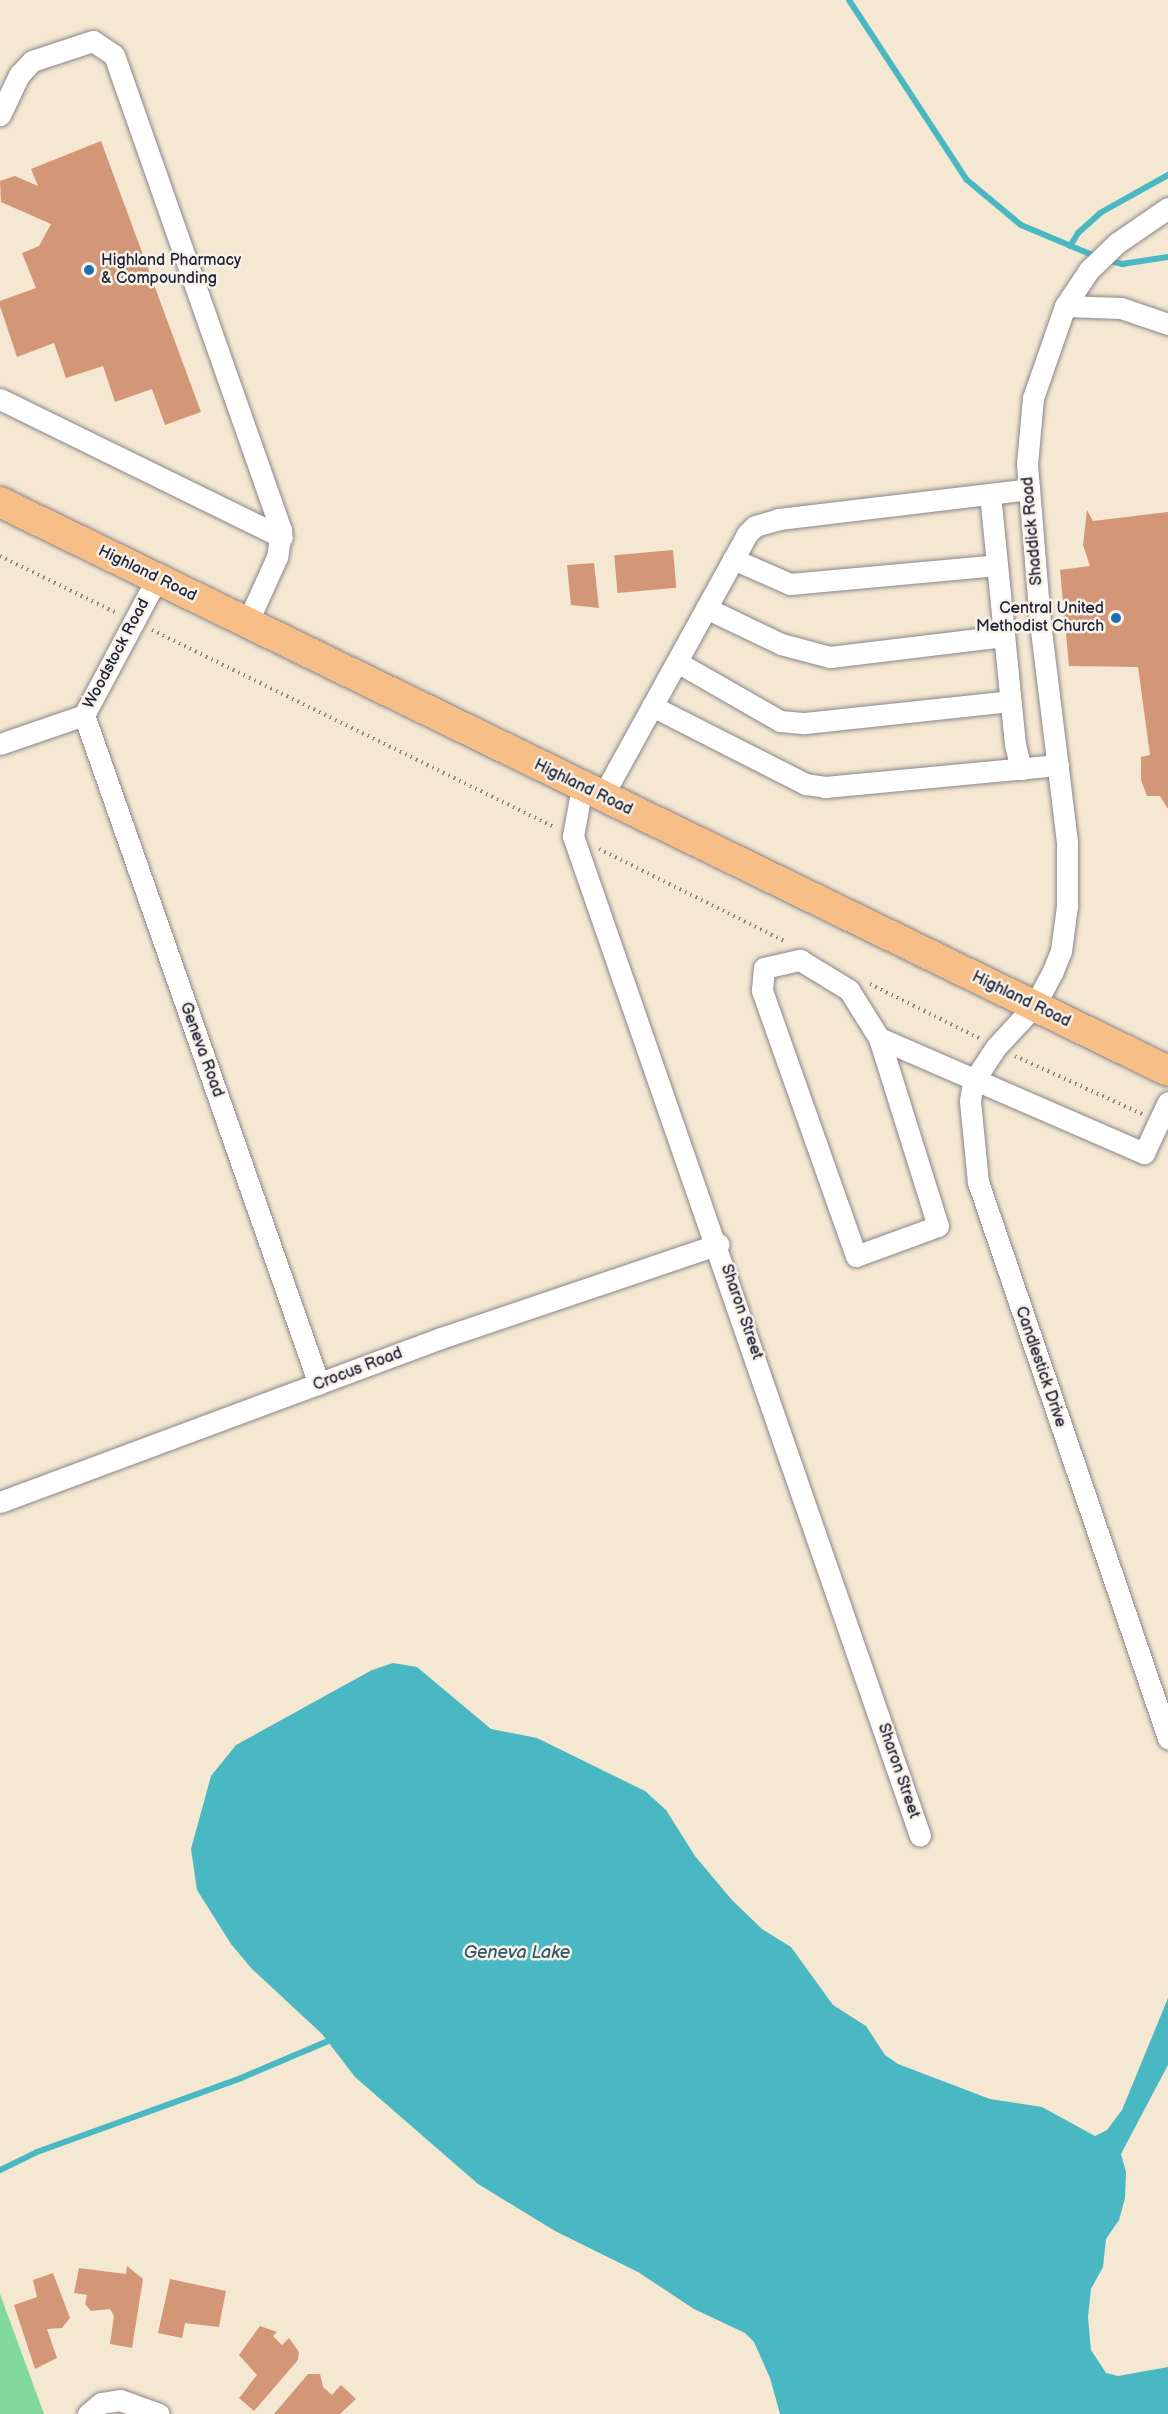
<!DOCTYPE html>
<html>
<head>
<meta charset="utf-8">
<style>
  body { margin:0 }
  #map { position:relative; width:1168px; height:2414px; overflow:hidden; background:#f4e8d3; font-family:"Balsamiq Sans",sans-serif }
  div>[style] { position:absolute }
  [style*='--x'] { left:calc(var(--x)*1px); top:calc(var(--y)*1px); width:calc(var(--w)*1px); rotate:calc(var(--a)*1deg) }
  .green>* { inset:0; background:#82d99d }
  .water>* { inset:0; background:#4ab8c3 }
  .stream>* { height:6px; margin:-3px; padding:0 3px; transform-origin:3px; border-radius:3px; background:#4ab8c3 }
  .building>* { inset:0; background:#d39778; transform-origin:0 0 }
  .path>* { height:4px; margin-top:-2px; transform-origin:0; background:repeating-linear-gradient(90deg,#8b8587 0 1.5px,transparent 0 6px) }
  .roads { filter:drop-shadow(0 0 2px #8b8587) drop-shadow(0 0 2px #8b8587) }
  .minor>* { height:21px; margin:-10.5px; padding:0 10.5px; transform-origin:10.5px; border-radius:10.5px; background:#fff }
  .highway>* { height:30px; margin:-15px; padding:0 15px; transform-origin:15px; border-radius:15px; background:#f7be88 }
  .dots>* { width:16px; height:16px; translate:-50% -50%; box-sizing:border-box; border:3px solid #f7f3e8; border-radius:50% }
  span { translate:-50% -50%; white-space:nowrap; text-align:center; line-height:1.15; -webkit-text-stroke:5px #f7f3e8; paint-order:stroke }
  .poi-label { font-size:16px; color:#22223b }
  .left { translate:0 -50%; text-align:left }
  .right { translate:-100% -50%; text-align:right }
  .street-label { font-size:16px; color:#22223b }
  .water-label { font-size:18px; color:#30566b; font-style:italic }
</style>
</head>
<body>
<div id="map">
  <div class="green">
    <i style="clip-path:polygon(0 2294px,44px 2414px,0 2414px)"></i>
  </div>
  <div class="water">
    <i style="clip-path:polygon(393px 1663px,417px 1667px,491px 1729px,537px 1738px,645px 1791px,666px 1810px,695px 1856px,732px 1900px,762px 1929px,791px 1947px,833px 2005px,866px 2026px,885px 2055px,898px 2064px,990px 2099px,1042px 2107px,1095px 2136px,1107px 2130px,1122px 2110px,1168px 1998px,1168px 2065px,1121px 2154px,1126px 2172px,1125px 2198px,1119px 2220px,1106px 2239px,1103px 2267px,1091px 2289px,1088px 2317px,1091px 2350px,1106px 2373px,1118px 2376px,1168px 2367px,1168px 2414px,780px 2414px,770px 2378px,754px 2342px,745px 2333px,694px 2309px,638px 2272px,555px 2231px,478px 2184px,355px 2077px,322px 2034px,252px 1969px,231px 1944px,197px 1890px,191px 1849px,211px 1776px,236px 1745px,372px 1670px)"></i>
  </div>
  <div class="stream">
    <i style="--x:849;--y:0;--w:215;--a:56.8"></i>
    <i style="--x:967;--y:180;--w:70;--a:39.8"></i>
    <i style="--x:1021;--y:225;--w:82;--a:22.8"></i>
    <i style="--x:1070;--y:246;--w:15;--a:-58"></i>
    <i style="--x:1078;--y:233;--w:30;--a:-42"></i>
    <i style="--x:1100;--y:213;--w:78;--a:-29.2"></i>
    <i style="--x:1107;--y:260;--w:16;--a:15"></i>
    <i style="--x:1122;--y:264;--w:47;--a:-8.7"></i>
    <i style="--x:0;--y:2170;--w:41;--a:-25.9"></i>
    <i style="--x:37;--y:2152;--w:217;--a:-19.9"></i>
    <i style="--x:241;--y:2078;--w:95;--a:-23"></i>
  </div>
  <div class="building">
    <i style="clip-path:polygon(101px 141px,201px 412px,165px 425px,152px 389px,115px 402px,103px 366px,66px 378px,54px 343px,17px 357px,0 306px,0 301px,36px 288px,22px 253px,39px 246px,51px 224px,1px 202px,0 181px,15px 176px,38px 186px,31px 169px)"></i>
    <i style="clip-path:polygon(1087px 510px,1093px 521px,1168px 512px,1168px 809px,1160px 796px,1147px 796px,1141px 780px,1141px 757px,1150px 755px,1138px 667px,1069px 666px,1060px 570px,1090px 566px,1083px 545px)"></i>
    <i style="left:673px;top:550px;width:38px;height:59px;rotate:85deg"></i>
    <i style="clip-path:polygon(594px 563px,599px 608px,571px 605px,567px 565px)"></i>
    <i style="clip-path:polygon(127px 2266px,143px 2279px,132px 2348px,110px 2344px,114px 2316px,110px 2309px,91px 2311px,85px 2304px,87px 2295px,74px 2293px,79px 2268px,126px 2274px)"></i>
    <i style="clip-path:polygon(53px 2273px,70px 2318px,62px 2328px,47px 2329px,57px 2358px,35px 2369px,14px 2305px,37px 2297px,33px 2280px)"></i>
    <i style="clip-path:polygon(170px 2279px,226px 2291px,219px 2327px,185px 2323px,182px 2338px,158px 2333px)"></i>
    <i style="clip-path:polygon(260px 2326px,277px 2332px,273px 2336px,282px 2345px,289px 2338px,299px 2352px,298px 2360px,254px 2411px,239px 2398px,257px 2375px,239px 2355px)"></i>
    <i style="clip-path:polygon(308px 2374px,320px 2374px,323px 2387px,332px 2395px,341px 2385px,356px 2399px,340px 2414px,274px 2414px)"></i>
  </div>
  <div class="path">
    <i style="--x:0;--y:556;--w:128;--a:26"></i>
    <i style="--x:152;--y:630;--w:449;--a:26.1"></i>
    <i style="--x:599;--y:849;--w:209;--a:26.4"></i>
    <i style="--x:870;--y:984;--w:122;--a:26.4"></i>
    <i style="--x:1015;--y:1056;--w:140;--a:24.5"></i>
  </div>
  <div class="roads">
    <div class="minor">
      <i style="--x:0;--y:115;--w:44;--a:-64.6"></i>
      <i style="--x:19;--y:75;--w:19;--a:-47"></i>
      <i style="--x:32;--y:61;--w:64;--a:-18.2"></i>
      <i style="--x:93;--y:41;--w:25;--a:34"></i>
      <i style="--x:114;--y:55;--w:504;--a:70.63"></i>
      <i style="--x:281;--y:530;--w:27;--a:98"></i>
      <i style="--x:277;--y:557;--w:72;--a:114.4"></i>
      <i style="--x:1168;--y:208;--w:62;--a:145.5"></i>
      <i style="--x:1117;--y:243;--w:39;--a:136"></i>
      <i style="--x:1089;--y:270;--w:43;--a:123.7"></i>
      <i style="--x:1065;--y:306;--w:97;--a:109.2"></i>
      <i style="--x:1033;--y:398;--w:66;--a:95.2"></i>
      <i style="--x:1027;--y:464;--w:159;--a:85.3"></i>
      <i style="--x:1040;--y:622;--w:221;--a:83"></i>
      <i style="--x:1067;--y:841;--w:65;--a:90"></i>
      <i style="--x:1067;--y:906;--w:45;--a:97.6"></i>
      <i style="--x:1061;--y:951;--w:22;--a:112"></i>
      <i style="--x:1053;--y:971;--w:40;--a:118"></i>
      <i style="--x:1034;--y:1006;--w:56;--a:132.8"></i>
      <i style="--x:996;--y:1047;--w:42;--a:123.3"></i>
      <i style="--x:973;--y:1082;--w:19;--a:99"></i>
      <i style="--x:970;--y:1101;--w:81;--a:84.4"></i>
      <i style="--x:978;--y:1182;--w:588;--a:71.13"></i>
      <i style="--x:1065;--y:306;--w:56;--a:2"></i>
      <i style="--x:1121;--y:308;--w:50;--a:18.8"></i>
      <i style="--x:0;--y:399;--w:314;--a:26.1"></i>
      <i style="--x:990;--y:494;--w:251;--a:84.3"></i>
      <i style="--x:1015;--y:744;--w:26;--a:77"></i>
      <i style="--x:733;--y:559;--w:62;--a:23.7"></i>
      <i style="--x:790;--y:584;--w:208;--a:-5.2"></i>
      <i style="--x:706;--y:608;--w:83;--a:25.6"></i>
      <i style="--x:781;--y:644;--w:51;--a:14.9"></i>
      <i style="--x:830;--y:657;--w:175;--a:-6.9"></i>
      <i style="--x:677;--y:662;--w:119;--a:29.8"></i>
      <i style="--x:780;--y:721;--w:25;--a:5"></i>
      <i style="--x:805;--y:723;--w:206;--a:-6.1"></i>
      <i style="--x:652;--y:706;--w:173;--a:26.9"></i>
      <i style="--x:806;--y:784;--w:19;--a:9"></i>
      <i style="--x:825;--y:787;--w:234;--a:-5.4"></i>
      <i style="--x:84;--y:715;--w:709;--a:70.65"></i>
      <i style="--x:0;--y:744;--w:89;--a:-19"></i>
      <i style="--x:84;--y:715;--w:155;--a:-61.9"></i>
      <i style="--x:582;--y:787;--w:50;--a:100.4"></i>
      <i style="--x:573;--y:836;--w:1058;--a:70.86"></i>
      <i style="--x:602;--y:797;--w:300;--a:-61.1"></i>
      <i style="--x:747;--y:534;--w:11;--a:-45"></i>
      <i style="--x:755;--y:526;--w:25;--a:-16"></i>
      <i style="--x:779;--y:519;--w:252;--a:-6.8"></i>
      <i style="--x:879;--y:1038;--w:197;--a:72.6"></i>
      <i style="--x:938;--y:1226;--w:87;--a:159.9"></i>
      <i style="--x:856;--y:1256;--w:282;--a:-109.5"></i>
      <i style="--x:762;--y:990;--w:22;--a:-85"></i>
      <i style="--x:764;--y:968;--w:37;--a:-13"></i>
      <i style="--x:800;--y:960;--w:57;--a:31.5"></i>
      <i style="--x:849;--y:990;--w:57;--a:58"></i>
      <i style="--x:879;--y:1038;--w:289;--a:23.5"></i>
      <i style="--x:1144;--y:1153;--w:56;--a:-64.8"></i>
      <i style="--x:0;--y:1502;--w:471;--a:-20.4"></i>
      <i style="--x:441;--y:1338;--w:293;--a:-18.7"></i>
      <i style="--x:88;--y:2414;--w:17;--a:-40"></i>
      <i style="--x:101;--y:2403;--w:19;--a:-9"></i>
      <i style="--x:120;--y:2400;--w:41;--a:19.7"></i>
    </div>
    <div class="highway">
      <i style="--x:0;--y:502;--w:1299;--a:25.97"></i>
    </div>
  </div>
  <div class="dots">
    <i style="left:89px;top:270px;background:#1f6fb2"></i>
    <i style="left:1116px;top:618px;background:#1f6fb2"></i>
  </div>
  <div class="poi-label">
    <span class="left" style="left:101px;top:270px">Highland Pharmacy<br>&amp; Compounding</span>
    <span class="right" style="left:1104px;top:618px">Central United<br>Methodist Church</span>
  </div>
  <div class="street-label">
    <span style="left:1033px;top:531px;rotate:-95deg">Shaddick Road</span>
    <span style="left:147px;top:574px;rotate:26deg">Highland Road</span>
    <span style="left:117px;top:654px;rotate:-62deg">Woodstock Road</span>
    <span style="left:583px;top:788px;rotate:26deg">Highland Road</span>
    <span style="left:1021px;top:1000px;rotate:26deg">Highland Road</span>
    <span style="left:201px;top:1050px;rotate:70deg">Geneva Road</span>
    <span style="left:741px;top:1312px;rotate:71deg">Sharon Street</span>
    <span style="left:1040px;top:1367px;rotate:71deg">Candlestick Drive</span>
    <span style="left:358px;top:1370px;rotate:-21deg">Crocus Road</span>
    <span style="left:898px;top:1771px;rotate:71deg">Sharon Street</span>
  </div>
  <div class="water-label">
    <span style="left:517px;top:1953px">Geneva Lake</span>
  </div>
</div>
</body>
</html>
